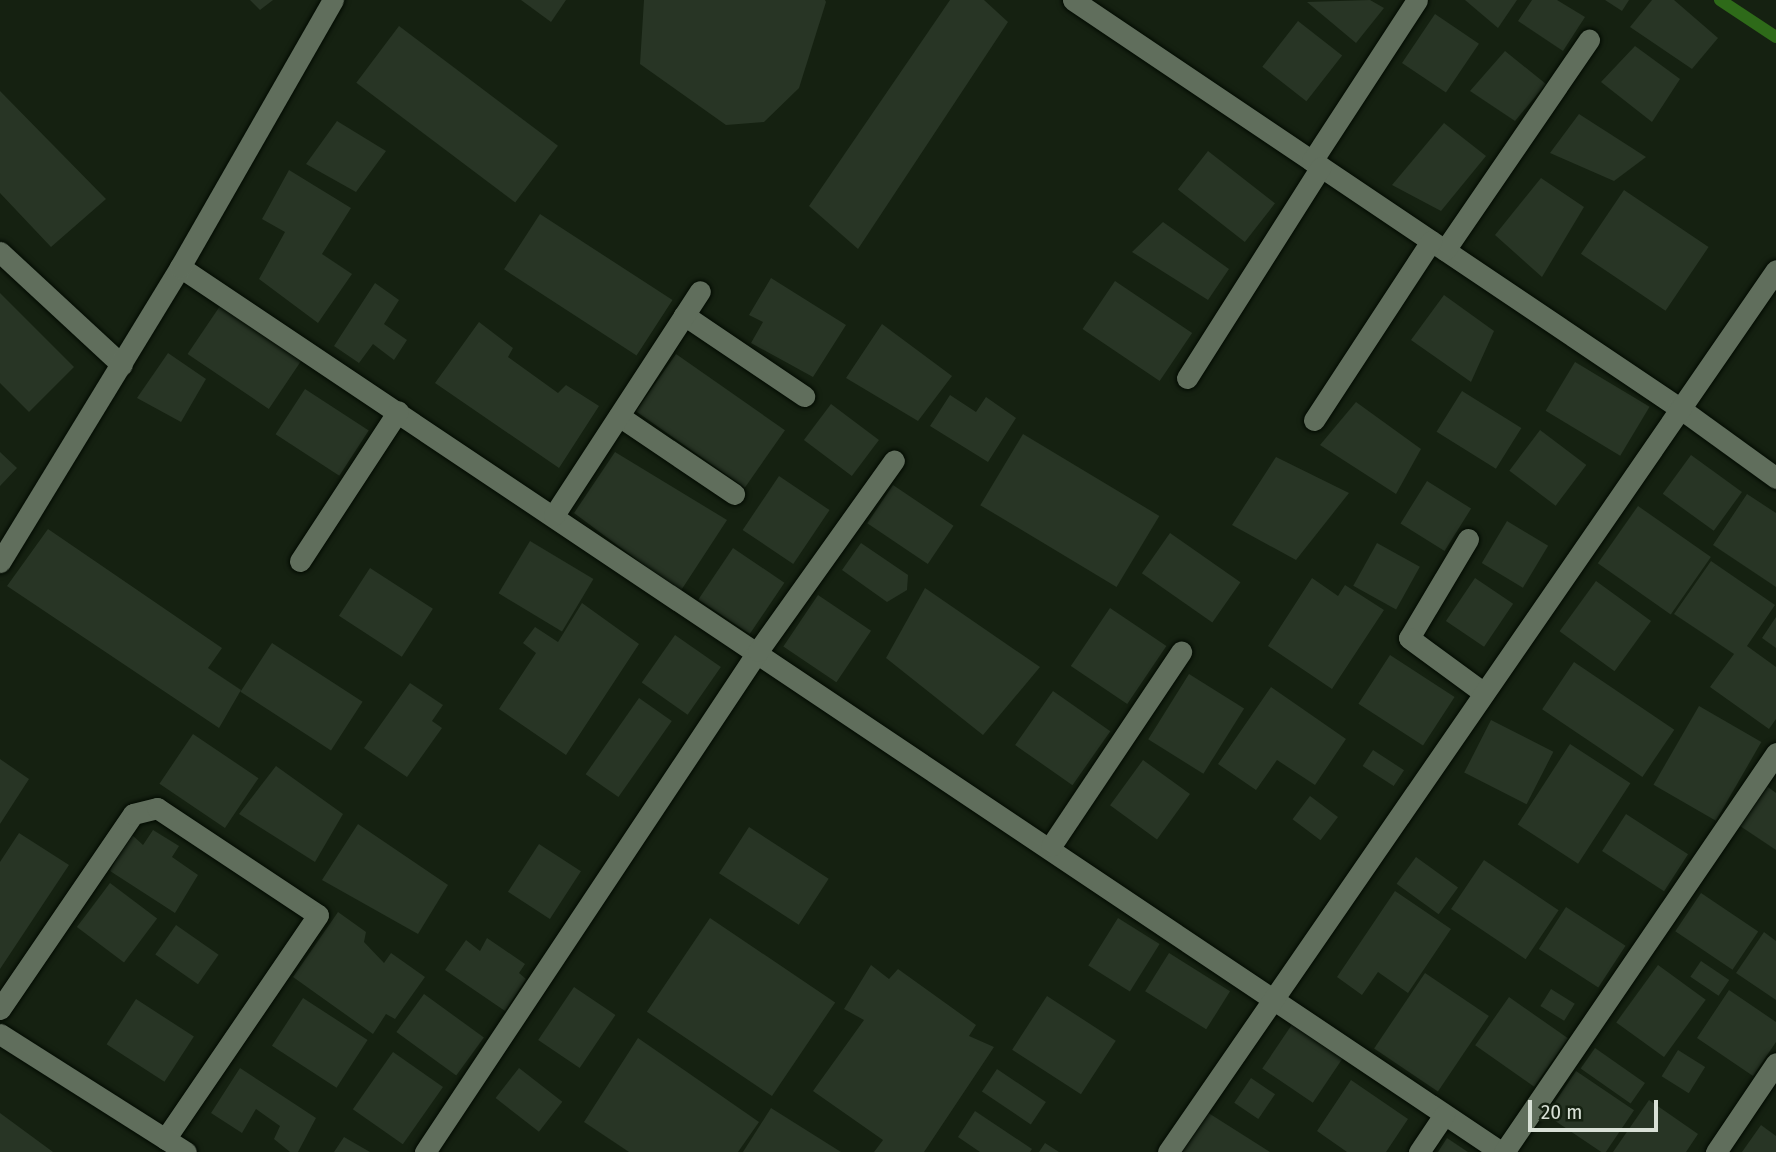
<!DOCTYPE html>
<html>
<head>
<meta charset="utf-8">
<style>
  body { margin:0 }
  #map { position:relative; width:1776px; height:1152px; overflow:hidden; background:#152111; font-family:"Fira Sans Condensed",sans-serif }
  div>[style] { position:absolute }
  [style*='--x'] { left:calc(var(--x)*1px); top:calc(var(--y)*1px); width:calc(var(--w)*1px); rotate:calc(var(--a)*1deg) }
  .stream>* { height:12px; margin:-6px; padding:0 6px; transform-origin:6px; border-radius:6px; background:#2e6a19 }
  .building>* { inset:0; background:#283525; transform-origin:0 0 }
  .roads { filter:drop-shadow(0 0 2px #020a01) drop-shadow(0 0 2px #020a01) }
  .minor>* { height:21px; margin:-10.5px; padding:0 10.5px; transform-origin:10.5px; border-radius:10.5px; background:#606e5c }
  span { translate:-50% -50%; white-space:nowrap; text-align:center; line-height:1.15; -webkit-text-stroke:5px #152111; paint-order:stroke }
  .scale { position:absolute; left:1528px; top:1100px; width:130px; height:32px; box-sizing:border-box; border:4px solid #d8e0d6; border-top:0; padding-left:9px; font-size:21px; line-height:24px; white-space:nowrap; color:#d8e0d6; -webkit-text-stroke:5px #152111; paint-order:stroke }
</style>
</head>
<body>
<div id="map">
  <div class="stream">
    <i style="--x:1720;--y:0;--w:67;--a:33.5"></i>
  </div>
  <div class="building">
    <i style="clip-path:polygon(250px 0,273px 0,260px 10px)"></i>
    <i style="clip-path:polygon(521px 0,566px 0,551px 22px)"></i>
    <i style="clip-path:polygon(644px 0,825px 0,826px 2px,799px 88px,764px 122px,726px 125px,640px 64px)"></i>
    <i style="clip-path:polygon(950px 0,984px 0,1008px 22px,858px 249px,809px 206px)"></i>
    <i style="clip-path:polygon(1370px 0,1384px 8px,1356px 43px,1307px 2px)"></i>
    <i style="clip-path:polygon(1465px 0,1517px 0,1498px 28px)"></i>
    <i style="clip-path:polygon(1532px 0,1557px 0,1585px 17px,1563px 51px,1518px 21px)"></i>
    <i style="clip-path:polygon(1605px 0,1629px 0,1622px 11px)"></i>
    <i style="clip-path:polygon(1652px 0,1674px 0,1718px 38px,1692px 69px,1630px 27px)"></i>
    <i style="left:1435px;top:14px;width:53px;height:59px;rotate:34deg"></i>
    <i style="left:1298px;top:21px;width:56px;height:58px;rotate:38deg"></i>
    <i style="left:399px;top:26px;width:199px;height:71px;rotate:37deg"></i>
    <i style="clip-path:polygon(1635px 46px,1680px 79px,1652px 122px,1601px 82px)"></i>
    <i style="clip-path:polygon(1505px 51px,1546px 84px,1515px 121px,1470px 91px)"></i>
    <i style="clip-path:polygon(0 91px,106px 199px,51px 247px,0 193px)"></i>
    <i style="clip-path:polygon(1579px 114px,1646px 157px,1614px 181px,1550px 153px)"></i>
    <i style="clip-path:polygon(337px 121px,386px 151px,356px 192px,306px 164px)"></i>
    <i style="clip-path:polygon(1444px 123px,1486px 156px,1441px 211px,1392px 185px)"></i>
    <i style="left:1208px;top:151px;width:85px;height:49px;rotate:38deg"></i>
    <i style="clip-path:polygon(289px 170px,351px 208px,322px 254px,352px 274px,318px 323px,259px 279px,285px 232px,262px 219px)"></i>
    <i style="clip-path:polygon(1541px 178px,1584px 207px,1542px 277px,1495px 235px)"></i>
    <i style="left:1624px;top:190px;width:102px;height:77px;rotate:34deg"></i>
    <i style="left:540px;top:214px;width:158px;height:66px;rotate:33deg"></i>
    <i style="clip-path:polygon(1163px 222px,1229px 269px,1208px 300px,1132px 252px)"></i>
    <i style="clip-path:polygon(771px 278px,846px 325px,813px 377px,751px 343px,763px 322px,749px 315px)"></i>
    <i style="left:1115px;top:281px;width:93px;height:58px;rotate:34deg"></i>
    <i style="clip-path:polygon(375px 283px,399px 300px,384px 324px,407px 340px,394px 360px,373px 344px,359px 363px,334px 346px)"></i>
    <i style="clip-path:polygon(0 293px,74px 367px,29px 412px,0 383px)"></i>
    <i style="clip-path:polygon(1444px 295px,1494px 331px,1471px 382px,1411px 340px)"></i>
    <i style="left:220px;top:306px;width:98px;height:58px;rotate:34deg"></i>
    <i style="clip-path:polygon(479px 322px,513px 348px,508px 357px,558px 393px,566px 385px,599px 406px,559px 468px,435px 383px)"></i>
    <i style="clip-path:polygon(882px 324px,952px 376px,918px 421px,846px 378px)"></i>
    <i style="clip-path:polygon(168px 353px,206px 379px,181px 422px,137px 398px)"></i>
    <i style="left:676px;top:354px;width:133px;height:70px;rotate:35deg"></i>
    <i style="left:1575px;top:362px;width:87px;height:57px;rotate:31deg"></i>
    <i style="left:305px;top:389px;width:76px;height:54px;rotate:33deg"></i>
    <i style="left:1462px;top:391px;width:70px;height:48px;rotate:32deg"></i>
    <i style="clip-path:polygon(950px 395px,976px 412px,986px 397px,1016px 418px,988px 462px,930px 426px)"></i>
    <i style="clip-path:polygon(1356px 402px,1421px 449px,1396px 494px,1320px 445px)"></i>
    <i style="left:831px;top:404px;width:60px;height:45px;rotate:37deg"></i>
    <i style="left:1540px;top:430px;width:58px;height:51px;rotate:37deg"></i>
    <i style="left:1023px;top:434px;width:159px;height:83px;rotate:31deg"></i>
    <i style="clip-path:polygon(0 452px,17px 468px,0 486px)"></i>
    <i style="clip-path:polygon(615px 452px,727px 520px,680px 592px,574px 513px)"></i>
    <i style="left:1691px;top:455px;width:63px;height:48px;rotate:36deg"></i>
    <i style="clip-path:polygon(1276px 457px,1349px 493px,1296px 560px,1232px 525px)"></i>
    <i style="left:779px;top:476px;width:61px;height:65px;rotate:34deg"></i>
    <i style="left:1427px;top:481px;width:52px;height:50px;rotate:32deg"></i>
    <i style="left:893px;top:485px;width:73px;height:46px;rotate:34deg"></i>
    <i style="clip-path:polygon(1747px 494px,1776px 513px,1776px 587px,1713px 545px)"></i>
    <i style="left:1638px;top:506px;width:89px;height:70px;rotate:35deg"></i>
    <i style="left:1507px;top:521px;width:48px;height:49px;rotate:31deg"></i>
    <i style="clip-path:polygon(48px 529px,222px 648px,208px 668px,241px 690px,219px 728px,7px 586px)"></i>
    <i style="left:1170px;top:533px;width:86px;height:49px;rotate:35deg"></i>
    <i style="left:530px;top:541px;width:74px;height:61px;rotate:31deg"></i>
    <i style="clip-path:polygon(861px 543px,908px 575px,907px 590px,887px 602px,842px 570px)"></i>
    <i style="left:1377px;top:543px;width:49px;height:49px;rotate:29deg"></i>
    <i style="left:733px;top:548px;width:62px;height:62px;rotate:34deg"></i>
    <i style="clip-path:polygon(1711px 561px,1775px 605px,1747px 646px,1776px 667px,1776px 719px,1769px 729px,1710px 687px,1734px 654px,1674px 614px)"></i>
    <i style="left:370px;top:568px;width:75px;height:57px;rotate:33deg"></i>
    <i style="clip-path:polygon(1312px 578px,1338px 596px,1345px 585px,1384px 610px,1332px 689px,1268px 646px)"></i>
    <i style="left:1475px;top:578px;width:46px;height:52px;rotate:34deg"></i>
    <i style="left:1596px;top:581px;width:68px;height:62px;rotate:36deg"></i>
    <i style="clip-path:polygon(925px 588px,1040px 667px,983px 735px,886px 658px)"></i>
    <i style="left:818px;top:595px;width:64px;height:62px;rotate:34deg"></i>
    <i style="clip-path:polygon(582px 603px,639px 644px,566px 755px,499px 709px,536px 653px,523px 643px,535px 627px,558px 642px)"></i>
    <i style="left:1110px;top:608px;width:68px;height:70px;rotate:34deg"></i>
    <i style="clip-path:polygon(1776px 617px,1776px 648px,1762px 638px)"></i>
    <i style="left:675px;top:635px;width:56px;height:58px;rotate:35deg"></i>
    <i style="left:272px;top:643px;width:108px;height:58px;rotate:33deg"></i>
    <i style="left:1390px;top:655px;width:77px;height:58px;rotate:33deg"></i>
    <i style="left:1574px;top:662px;width:121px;height:57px;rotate:34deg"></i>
    <i style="left:1189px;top:674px;width:65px;height:77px;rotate:32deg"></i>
    <i style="clip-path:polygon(410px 683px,443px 705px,432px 721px,442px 728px,407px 777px,364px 748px)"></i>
    <i style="clip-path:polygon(1271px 687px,1346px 739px,1315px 785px,1277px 760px,1256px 790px,1218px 764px)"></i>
    <i style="left:1053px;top:691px;width:70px;height:66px;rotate:35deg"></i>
    <i style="left:639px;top:698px;width:40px;height:93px;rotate:35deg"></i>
    <i style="left:1699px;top:706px;width:72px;height:91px;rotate:30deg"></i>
    <i style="left:1491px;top:720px;width:70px;height:59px;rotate:27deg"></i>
    <i style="left:193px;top:734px;width:79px;height:60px;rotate:34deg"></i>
    <i style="left:1570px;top:744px;width:72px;height:96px;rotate:33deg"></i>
    <i style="left:1373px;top:750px;width:37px;height:19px;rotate:33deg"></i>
    <i style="clip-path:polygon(0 759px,29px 779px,0 824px)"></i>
    <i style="left:1143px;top:760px;width:58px;height:56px;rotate:36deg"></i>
    <i style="clip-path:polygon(276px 766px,343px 814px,315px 862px,239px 814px)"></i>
    <i style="clip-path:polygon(1764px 784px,1776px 793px,1776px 850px,1737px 824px)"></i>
    <i style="left:1310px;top:796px;width:35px;height:29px;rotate:37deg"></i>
    <i style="left:1626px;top:814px;width:74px;height:44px;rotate:33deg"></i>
    <i style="clip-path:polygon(358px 824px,448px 885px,418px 934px,322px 880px)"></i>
    <i style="left:749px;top:827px;width:95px;height:55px;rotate:33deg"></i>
    <i style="clip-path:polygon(153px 830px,179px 846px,172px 857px,198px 875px,175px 913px,110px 871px,130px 833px,143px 845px)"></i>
    <i style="clip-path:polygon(19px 833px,69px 865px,0 969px,0 862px)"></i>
    <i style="left:539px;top:844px;width:50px;height:57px;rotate:33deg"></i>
    <i style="left:1416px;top:857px;width:52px;height:33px;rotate:36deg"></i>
    <i style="left:1484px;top:860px;width:90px;height:59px;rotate:34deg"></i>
    <i style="left:110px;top:883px;width:59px;height:55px;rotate:37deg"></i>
    <i style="clip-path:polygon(1395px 891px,1451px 929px,1408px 993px,1378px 972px,1362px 995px,1337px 977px)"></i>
    <i style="left:1701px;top:893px;width:69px;height:46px;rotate:34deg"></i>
    <i style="left:1566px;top:907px;width:71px;height:50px;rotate:33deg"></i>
    <i style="clip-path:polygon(338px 912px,366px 932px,364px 942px,384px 963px,391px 953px,425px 977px,395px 1019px,386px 1014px,373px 1034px,293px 977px)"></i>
    <i style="left:710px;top:918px;width:151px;height:113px;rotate:34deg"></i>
    <i style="left:1118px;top:918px;width:49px;height:56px;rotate:32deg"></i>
    <i style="left:176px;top:925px;width:52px;height:36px;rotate:35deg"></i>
    <i style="clip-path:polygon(1764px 932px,1776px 941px,1776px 1000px,1736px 973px)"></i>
    <i style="clip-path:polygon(487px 938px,525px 964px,519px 973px,526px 979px,505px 1011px,445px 970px,466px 940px,480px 951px)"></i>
    <i style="left:1169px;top:953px;width:72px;height:45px;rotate:32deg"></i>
    <i style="left:1701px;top:961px;width:34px;height:19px;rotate:34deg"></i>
    <i style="clip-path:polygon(871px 965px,889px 979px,898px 969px,976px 1025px,969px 1036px,994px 1047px,924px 1152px,874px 1152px,883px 1140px,813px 1091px,864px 1020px,844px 1009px)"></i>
    <i style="left:1658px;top:965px;width:59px;height:71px;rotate:36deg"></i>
    <i style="left:1425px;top:973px;width:77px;height:91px;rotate:34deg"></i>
    <i style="left:574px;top:987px;width:50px;height:64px;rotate:34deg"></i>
    <i style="left:1551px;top:989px;width:28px;height:20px;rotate:32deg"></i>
    <i style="clip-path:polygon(1729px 990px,1776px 1022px,1776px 1042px,1753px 1076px,1697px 1038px)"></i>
    <i style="left:424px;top:994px;width:74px;height:47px;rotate:36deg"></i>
    <i style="left:1047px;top:996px;width:82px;height:64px;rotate:33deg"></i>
    <i style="left:1509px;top:997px;width:72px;height:59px;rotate:35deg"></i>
    <i style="left:303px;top:998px;width:77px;height:57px;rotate:33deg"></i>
    <i style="left:136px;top:999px;width:69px;height:54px;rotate:33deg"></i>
    <i style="left:1293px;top:1023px;width:61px;height:55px;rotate:34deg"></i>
    <i style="clip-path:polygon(638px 1038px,759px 1122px,738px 1152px,629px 1152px,584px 1122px)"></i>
    <i style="left:1595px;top:1048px;width:61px;height:25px;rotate:35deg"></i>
    <i style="left:1678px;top:1050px;width:32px;height:31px;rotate:32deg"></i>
    <i style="left:393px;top:1052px;width:61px;height:70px;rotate:35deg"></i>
    <i style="clip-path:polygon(240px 1068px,316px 1118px,298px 1152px,290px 1152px,274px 1139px,280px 1126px,256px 1109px,242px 1133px,211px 1113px)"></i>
    <i style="left:519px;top:1068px;width:55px;height:38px;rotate:38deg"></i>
    <i style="left:997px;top:1069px;width:59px;height:27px;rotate:34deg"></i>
    <i style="left:1576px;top:1071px;width:70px;height:53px;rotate:34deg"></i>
    <i style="left:1251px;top:1078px;width:29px;height:30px;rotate:34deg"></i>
    <i style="clip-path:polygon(1351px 1080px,1408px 1119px,1386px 1152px,1347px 1152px,1317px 1131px)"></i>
    <i style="clip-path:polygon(1649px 1100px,1698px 1134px,1686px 1152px,1613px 1152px)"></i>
    <i style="clip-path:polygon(1199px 1107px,1270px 1152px,1171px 1152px)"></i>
    <i style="clip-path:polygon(771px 1108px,841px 1152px,743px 1152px)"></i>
    <i style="clip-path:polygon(975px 1111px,1032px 1149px,1030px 1152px,980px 1152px,958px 1137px)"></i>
    <i style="clip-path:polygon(0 1113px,53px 1152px,0 1152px)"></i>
    <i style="clip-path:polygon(1761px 1125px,1776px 1136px,1776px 1152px,1742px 1152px)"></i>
    <i style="clip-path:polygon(344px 1137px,370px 1152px,334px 1152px)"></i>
    <i style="clip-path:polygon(1447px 1138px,1468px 1152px,1438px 1152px)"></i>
    <i style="clip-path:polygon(1045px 1143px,1059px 1152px,1039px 1152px)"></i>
  </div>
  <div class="roads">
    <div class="minor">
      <i style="--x:1073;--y:0;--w:729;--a:33.93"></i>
      <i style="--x:1678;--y:407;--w:121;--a:35.9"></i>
      <i style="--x:1312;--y:161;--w:192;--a:-56.9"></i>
      <i style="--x:1445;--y:250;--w:255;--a:-55.6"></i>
      <i style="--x:0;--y:252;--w:166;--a:42.8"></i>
      <i style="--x:180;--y:267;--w:1590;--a:33.82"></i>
      <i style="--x:684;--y:315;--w:145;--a:34"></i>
      <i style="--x:1187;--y:378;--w:250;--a:-57.6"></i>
      <i style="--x:619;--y:416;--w:139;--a:34.1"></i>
      <i style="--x:1314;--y:420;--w:214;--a:-56.8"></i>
      <i style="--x:554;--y:515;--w:267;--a:-56.9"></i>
      <i style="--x:1468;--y:539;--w:115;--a:120.8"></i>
      <i style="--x:1409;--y:638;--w:93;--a:36.3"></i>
      <i style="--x:300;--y:561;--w:179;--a:-56.8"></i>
      <i style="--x:0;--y:562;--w:346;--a:-58.6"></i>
      <i style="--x:180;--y:267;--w:308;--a:-60.2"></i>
      <i style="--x:1051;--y:846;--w:234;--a:-56.2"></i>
      <i style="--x:0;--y:1009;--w:236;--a:-55.7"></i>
      <i style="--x:133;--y:814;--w:25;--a:-14"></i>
      <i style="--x:157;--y:808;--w:193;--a:33.6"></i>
      <i style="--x:318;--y:915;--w:271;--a:124.3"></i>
      <i style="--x:0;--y:1034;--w:220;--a:32.4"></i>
      <i style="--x:425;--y:1152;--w:602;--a:-56.39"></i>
      <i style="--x:758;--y:651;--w:234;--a:-54.5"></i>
      <i style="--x:1168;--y:1152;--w:1071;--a:-55.42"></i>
      <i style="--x:1419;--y:1152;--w:45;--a:-56"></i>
      <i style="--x:1504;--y:1152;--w:483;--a:-55.7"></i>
      <i style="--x:1716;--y:1152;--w:107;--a:-56"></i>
    </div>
  </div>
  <div class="scale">20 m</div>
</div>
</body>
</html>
